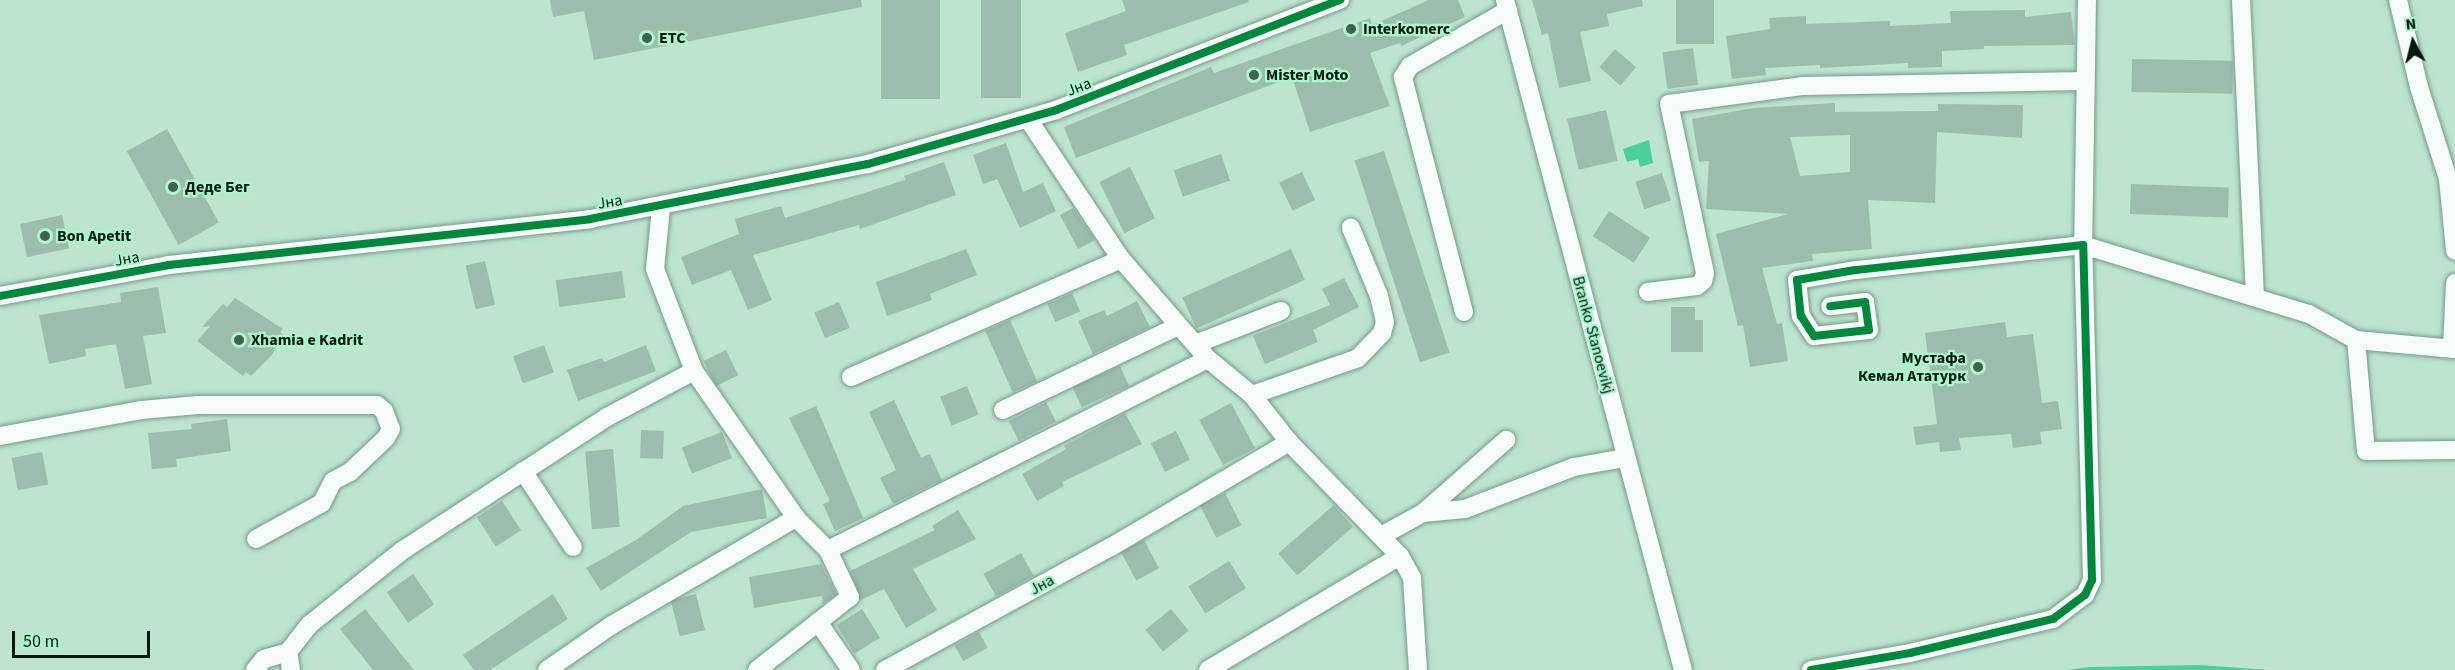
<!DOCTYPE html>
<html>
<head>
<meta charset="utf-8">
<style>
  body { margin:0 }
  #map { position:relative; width:2455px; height:670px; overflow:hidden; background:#bce4ce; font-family:"Source Sans 3",sans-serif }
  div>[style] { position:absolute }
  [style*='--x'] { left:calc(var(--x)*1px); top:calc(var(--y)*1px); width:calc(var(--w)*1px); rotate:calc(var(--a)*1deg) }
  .water>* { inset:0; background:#4bcf9b }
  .building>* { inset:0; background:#9dbdac; transform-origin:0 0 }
  .roads { filter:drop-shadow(0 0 2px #779888) drop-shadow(0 0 2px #779888) }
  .minor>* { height:18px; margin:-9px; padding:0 9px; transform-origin:9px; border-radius:9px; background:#f5fbf8 }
  .cycleway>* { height:8px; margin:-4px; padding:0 4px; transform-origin:4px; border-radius:4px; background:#00873e }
  .dots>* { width:16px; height:16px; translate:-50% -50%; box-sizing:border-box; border:3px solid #aaf6cd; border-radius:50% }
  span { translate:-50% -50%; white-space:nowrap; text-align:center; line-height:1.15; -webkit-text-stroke:4.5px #aaf6cd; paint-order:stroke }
  .poi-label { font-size:16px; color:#00190c; font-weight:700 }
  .left { translate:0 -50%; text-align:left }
  .right { translate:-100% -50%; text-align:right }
  .street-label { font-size:16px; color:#00190c }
  .north { position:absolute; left:2383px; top:12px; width:60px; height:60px; -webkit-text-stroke:4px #aaf6cd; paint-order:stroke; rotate:353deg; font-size:16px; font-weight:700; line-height:24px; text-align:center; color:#00190c }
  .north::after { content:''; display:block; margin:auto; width:21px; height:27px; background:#00190c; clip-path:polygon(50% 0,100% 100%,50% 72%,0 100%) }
  .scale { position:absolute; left:12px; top:631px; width:138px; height:27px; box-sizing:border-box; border:3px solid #00190c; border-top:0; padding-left:8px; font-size:18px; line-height:21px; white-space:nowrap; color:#00190c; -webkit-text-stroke:4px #aaf6cd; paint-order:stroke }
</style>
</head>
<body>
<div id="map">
  <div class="water">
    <i style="clip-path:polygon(1649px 140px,1653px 163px,1640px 167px,1638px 159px,1627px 162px,1623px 149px)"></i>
    <i style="clip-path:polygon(2199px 665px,2269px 670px,2067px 670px,2090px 667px)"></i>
  </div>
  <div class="building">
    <i style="clip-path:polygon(550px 0,861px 0,862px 7px,594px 60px,584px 11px,553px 17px)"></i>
    <i style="left:881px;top:0;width:59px;height:99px"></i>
    <i style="left:981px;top:0;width:40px;height:98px"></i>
    <i style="clip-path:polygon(1122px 0,1248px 0,1249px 2px,1124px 45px,1127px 55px,1078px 72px,1065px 33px,1126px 11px)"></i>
    <i style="clip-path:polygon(1429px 0,1458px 0,1465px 17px,1401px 46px,1400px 43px,1370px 53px,1390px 106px,1310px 132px,1292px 77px,1076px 158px,1064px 127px,1211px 67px,1214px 73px,1370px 18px,1372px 25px)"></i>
    <i style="clip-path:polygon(1532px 0,1642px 0,1643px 6px,1607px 14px,1609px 26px,1580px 32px,1591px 81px,1559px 88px,1548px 33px,1542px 35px)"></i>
    <i style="left:1676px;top:0;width:38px;height:44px"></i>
    <i style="clip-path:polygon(2025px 10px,2025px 17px,2071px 12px,2075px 45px,1984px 46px,1984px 49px,1942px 51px,1942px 67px,1908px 68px,1908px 63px,1820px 68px,1820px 65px,1765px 68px,1766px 75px,1732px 79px,1726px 36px,1770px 29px,1769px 18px,1806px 16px,1806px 24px,1890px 21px,1890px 26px,1951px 23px,1950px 11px)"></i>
    <i style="left:1693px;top:48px;width:37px;height:31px;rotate:82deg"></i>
    <i style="left:1615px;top:49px;width:28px;height:24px;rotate:41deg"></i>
    <i style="left:2132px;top:59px;width:101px;height:33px;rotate:1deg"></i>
    <i style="clip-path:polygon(evenodd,1835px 103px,1835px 112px,1938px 111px,1938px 104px,2023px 105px,2022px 138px,1937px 132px,1935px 203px,1868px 200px,1872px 249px,1812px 254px,1813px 261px,1762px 268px,1777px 324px,1782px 323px,1788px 361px,1750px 367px,1743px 325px,1738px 326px,1716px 234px,1788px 214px,1706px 209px,1709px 161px,1699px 162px,1692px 119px,1753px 108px,1835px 103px,1850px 135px,1850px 172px,1800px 176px,1790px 137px,1850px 135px)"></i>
    <i style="left:1606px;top:110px;width:52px;height:40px;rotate:77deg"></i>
    <i style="left:167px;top:129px;width:107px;height:46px;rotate:61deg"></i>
    <i style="clip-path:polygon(1006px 143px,1023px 192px,1043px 183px,1056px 211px,1020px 228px,997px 179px,983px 184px,973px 155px)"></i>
    <i style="left:1384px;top:151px;width:212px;height:31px;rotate:72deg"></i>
    <i style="left:1221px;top:154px;width:28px;height:50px;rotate:71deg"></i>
    <i style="clip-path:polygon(944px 162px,956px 195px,860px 229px,859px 225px,753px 255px,772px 300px,748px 310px,731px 270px,692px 285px,681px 257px,739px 234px,735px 219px,781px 206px,785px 218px,905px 180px,904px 176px)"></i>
    <i style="left:1130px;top:167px;width:57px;height:34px;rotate:64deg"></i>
    <i style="left:1302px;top:172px;width:31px;height:25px;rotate:65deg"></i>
    <i style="left:1662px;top:173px;width:29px;height:28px;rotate:72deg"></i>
    <i style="left:2131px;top:184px;width:98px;height:30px;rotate:2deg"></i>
    <i style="clip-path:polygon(1073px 208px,1095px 240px,1078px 249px,1060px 215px)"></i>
    <i style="left:1609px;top:211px;width:49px;height:30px;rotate:33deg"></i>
    <i style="left:62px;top:215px;width:34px;height:43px;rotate:78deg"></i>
    <i style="clip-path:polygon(966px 249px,977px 275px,930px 294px,932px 300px,887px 316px,876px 282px)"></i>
    <i style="left:1291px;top:249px;width:34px;height:119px;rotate:66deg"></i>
    <i style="left:485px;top:261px;width:45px;height:20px;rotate:77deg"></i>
    <i style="left:622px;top:271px;width:27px;height:67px;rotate:82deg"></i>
    <i style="clip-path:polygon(1344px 278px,1359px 307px,1313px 330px,1318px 342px,1265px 364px,1253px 336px,1330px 305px,1322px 289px)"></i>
    <i style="clip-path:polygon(158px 287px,166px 333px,143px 336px,152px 384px,125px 389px,116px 344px,85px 349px,86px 356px,49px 364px,39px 315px,121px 302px,120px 293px)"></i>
    <i style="left:1072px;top:293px;width:20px;height:27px;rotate:66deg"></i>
    <i style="clip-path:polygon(235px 298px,283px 329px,280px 332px,284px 335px,271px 356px,251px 376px,246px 372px,243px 376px,197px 341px,210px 326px,202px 327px,223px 304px,227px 307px)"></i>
    <i style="clip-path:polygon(1137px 301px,1150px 327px,1093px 354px,1078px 321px,1104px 310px,1107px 316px)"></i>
    <i style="left:839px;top:302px;width:28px;height:27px;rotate:67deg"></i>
    <i style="clip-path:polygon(1671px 307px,1695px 307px,1695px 320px,1703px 320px,1703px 352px,1671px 352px)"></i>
    <i style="left:1010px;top:320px;width:67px;height:27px;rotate:66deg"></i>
    <i style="clip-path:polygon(2005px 322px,2007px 337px,2033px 334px,2042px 403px,2058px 401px,2062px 429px,2040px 432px,2042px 444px,2013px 448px,2011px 434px,1959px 438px,1961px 450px,1940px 452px,1939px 442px,1916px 445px,1913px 427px,1937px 424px,1925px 333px)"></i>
    <i style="left:544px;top:345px;width:29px;height:33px;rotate:70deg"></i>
    <i style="clip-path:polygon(646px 345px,656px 371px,578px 401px,567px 370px,602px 358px,604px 362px)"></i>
    <i style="left:726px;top:350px;width:28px;height:25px;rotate:64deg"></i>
    <i style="left:1120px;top:366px;width:22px;height:52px;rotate:66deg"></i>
    <i style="left:967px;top:386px;width:31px;height:29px;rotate:68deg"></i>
    <i style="clip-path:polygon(894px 400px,921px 458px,930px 454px,942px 480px,893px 504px,880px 478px,896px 470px,869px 412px)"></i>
    <i style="left:1046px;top:402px;width:22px;height:42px;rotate:63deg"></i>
    <i style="left:1231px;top:403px;width:51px;height:36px;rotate:62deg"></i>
    <i style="clip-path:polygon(816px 406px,863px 518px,835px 531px,823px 504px,830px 501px,789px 418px)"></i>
    <i style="clip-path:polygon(1125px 413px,1142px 444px,1062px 482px,1064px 486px,1037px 501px,1022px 474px,1066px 449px,1064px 446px)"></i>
    <i style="clip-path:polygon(227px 419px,231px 451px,176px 459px,177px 467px,152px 469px,148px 433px,192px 429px,191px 424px)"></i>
    <i style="left:641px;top:430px;width:23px;height:28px;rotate:2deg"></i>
    <i style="left:1176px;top:431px;width:32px;height:28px;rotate:64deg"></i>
    <i style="left:722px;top:432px;width:28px;height:43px;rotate:69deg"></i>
    <i style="left:613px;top:449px;width:78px;height:28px;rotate:85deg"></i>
    <i style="left:42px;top:452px;width:33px;height:31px;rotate:79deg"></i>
    <i style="clip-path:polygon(762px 489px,767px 518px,691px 532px,601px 591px,586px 568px,636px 540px,683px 506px)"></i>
    <i style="left:1225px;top:493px;width:36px;height:28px;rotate:63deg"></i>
    <i style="left:502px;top:501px;width:35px;height:30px;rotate:57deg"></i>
    <i style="left:1334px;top:505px;width:29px;height:74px;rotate:49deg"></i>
    <i style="clip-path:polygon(958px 510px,976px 539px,913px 569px,937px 610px,906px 628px,884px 589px,861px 600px,850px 571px,935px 530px,932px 526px)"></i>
    <i style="left:1144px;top:540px;width:32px;height:26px;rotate:62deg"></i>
    <i style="left:1021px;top:553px;width:26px;height:43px;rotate:61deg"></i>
    <i style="left:1229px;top:561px;width:32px;height:48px;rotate:58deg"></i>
    <i style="clip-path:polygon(821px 564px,836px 594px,823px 604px,822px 596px,754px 608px,749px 577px)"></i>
    <i style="left:413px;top:574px;width:37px;height:32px;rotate:55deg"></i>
    <i style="clip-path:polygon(553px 594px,568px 619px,490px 670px,474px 670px,463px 655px)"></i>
    <i style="left:696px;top:594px;width:37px;height:26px;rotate:76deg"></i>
    <i style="clip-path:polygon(365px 609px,414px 670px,373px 670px,340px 629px)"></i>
    <i style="left:862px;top:609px;width:34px;height:30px;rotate:58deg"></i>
    <i style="left:1171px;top:609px;width:28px;height:33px;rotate:51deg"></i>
    <i style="left:979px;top:632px;width:18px;height:28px;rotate:61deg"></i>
  </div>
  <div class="roads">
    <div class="minor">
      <i style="--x:1505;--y:0;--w:693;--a:75.12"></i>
      <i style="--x:2087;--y:0;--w:245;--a:90.9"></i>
      <i style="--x:2083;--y:245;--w:236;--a:17"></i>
      <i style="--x:2309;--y:314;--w:54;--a:29"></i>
      <i style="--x:2356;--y:340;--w:111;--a:84.9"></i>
      <i style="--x:2366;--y:451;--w:89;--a:-0.6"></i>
      <i style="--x:2241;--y:0;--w:295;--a:87.3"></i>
      <i style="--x:2398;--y:0;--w:89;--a:76.4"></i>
      <i style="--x:2419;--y:87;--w:96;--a:72.5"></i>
      <i style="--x:2448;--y:179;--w:72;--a:84.4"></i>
      <i style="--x:1028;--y:119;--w:168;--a:56.4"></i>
      <i style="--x:1121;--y:259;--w:133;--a:49"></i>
      <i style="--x:1208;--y:359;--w:57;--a:39.3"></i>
      <i style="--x:1252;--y:395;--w:60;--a:51.8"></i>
      <i style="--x:1289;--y:442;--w:159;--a:45.8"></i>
      <i style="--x:1400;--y:556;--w:25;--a:61"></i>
      <i style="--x:1412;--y:578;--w:92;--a:86.3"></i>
      <i style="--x:661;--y:208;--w:61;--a:95.6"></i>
      <i style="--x:655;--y:269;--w:109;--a:69.1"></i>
      <i style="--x:694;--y:371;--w:179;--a:55.2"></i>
      <i style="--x:796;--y:518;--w:45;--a:45"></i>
      <i style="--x:828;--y:550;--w:52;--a:64.9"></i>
      <i style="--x:850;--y:597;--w:118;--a:141.9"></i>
      <i style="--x:1648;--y:292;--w:49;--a:-7"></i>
      <i style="--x:1697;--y:286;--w:8;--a:-40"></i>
      <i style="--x:1703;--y:281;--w:8;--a:-76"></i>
      <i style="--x:1705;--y:273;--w:173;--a:-102"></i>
      <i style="--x:1669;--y:104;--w:134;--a:-7.7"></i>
      <i style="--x:1802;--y:86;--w:281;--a:-1"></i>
      <i style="--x:0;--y:296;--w:172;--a:-10.4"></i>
      <i style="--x:169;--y:265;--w:424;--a:-6.2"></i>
      <i style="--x:590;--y:219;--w:283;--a:-11.2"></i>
      <i style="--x:868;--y:164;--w:196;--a:-16"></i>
      <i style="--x:1056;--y:110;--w:305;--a:-21.2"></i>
      <i style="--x:1464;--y:312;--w:243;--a:-104.6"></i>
      <i style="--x:1403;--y:77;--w:13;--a:-58"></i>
      <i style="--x:1410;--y:66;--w:113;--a:-29.7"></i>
      <i style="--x:2356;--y:340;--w:99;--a:5.2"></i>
      <i style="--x:1198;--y:343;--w:89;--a:-21.1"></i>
      <i style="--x:2452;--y:349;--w:66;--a:-87.4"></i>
      <i style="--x:851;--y:377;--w:295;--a:-23.6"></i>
      <i style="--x:1252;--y:395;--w:112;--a:-19.2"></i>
      <i style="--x:1358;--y:358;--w:35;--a:-46"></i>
      <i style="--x:1382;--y:333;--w:11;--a:-75"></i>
      <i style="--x:1385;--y:322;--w:27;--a:-103"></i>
      <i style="--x:1379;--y:296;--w:74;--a:-112.4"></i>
      <i style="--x:1003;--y:410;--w:194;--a:-25.6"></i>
      <i style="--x:0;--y:436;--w:143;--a:-10.4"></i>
      <i style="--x:141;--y:410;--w:57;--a:-5"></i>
      <i style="--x:198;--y:405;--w:179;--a:0"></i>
      <i style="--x:377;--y:405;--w:9;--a:41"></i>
      <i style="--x:384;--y:411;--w:19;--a:69"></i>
      <i style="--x:391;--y:429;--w:10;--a:119"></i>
      <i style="--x:386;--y:438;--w:50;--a:136.6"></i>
      <i style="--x:350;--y:472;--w:19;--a:152"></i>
      <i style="--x:333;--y:481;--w:25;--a:117"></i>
      <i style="--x:322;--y:503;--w:75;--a:151.4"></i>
      <i style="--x:523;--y:471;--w:91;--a:56.7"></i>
      <i style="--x:1423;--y:513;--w:111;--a:-41.3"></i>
      <i style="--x:1381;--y:536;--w:48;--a:-28.7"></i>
      <i style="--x:1423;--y:513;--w:42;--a:-5.4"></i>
      <i style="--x:1465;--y:509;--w:117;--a:-21.1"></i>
      <i style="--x:1574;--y:467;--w:52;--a:-10"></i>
      <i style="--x:828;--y:550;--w:425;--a:-26.7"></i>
      <i style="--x:818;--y:622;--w:58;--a:55.5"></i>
      <i style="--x:255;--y:670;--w:14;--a:-51"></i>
      <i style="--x:264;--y:659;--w:25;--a:-16"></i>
      <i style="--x:291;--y:670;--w:18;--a:-99"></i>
      <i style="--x:288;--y:652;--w:34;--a:-52"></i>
      <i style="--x:309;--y:625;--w:120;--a:-38.6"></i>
      <i style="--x:403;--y:550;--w:244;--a:-33.1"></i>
      <i style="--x:607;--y:417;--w:98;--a:-27.9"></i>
      <i style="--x:547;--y:670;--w:79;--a:-34.7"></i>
      <i style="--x:612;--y:625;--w:213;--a:-30.2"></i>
      <i style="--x:885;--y:670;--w:257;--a:-28.6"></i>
      <i style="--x:1111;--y:547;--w:207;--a:-30.5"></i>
      <i style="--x:1208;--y:670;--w:223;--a:-30.7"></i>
      <i style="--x:1811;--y:670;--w:100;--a:-9.7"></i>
      <i style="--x:1910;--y:653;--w:147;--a:-13.4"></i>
      <i style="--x:2053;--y:619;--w:40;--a:-37"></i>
      <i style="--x:2085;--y:595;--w:17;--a:-65"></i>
      <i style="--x:2092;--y:580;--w:335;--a:-91.5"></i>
      <i style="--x:2083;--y:245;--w:229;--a:173.7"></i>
      <i style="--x:1855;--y:270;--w:59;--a:170.2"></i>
      <i style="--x:1797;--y:280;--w:36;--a:84"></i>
      <i style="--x:1801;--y:316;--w:24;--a:57"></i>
      <i style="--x:1814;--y:336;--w:55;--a:-6.2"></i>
      <i style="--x:1869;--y:330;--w:28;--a:-98"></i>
      <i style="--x:1865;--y:302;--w:35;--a:173"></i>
    </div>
  </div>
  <div class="cycleway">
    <i style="--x:0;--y:296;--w:172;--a:-10.4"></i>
    <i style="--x:169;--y:265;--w:424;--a:-6.2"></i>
    <i style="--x:590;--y:219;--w:283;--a:-11.2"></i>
    <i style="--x:868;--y:164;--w:196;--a:-16"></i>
    <i style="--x:1056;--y:110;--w:305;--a:-21.2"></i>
    <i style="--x:1811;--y:670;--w:100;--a:-9.7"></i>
    <i style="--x:1910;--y:653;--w:147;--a:-13.4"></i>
    <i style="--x:2053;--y:619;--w:40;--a:-37"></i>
    <i style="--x:2085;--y:595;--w:17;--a:-65"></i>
    <i style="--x:2092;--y:580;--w:335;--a:-91.5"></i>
    <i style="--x:2083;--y:245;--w:229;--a:173.7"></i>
    <i style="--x:1855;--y:270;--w:59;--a:170.2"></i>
    <i style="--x:1797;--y:280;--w:36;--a:84"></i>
    <i style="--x:1801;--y:316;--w:24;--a:57"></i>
    <i style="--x:1814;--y:336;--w:55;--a:-6.2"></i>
    <i style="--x:1869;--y:330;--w:28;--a:-98"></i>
    <i style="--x:1865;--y:302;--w:35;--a:173"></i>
  </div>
  <div class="dots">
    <i style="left:1351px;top:29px;background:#426050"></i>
    <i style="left:647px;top:38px;background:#426050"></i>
    <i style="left:1254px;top:75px;background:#426050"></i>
    <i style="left:173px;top:187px;background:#426050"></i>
    <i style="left:45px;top:236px;background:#426050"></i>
    <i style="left:239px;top:340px;background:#426050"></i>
    <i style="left:1978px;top:367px;background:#426050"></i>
  </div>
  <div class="poi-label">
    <span class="left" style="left:1363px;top:29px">Interkomerc</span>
    <span class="left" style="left:659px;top:38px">ETC</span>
    <span class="left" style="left:1266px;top:75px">Mister Moto</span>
    <span class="left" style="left:185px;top:187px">Деде Бег</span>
    <span class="left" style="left:57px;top:236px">Bon Apetit</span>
    <span class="left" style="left:251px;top:340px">Xhamia e Kadrit</span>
    <span class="right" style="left:1966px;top:367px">Мустафа<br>Кемал Ататурк</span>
  </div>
  <div class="street-label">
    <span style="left:1079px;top:87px;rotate:-21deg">Јна</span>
    <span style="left:610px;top:202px;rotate:-9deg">Јна</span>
    <span style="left:127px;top:259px;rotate:-11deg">Јна</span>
    <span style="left:1593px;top:335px;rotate:75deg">Branko Stanoevikj</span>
    <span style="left:1042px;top:585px;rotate:-29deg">Јна</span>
  </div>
  <div class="north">N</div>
  <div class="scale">50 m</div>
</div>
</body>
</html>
